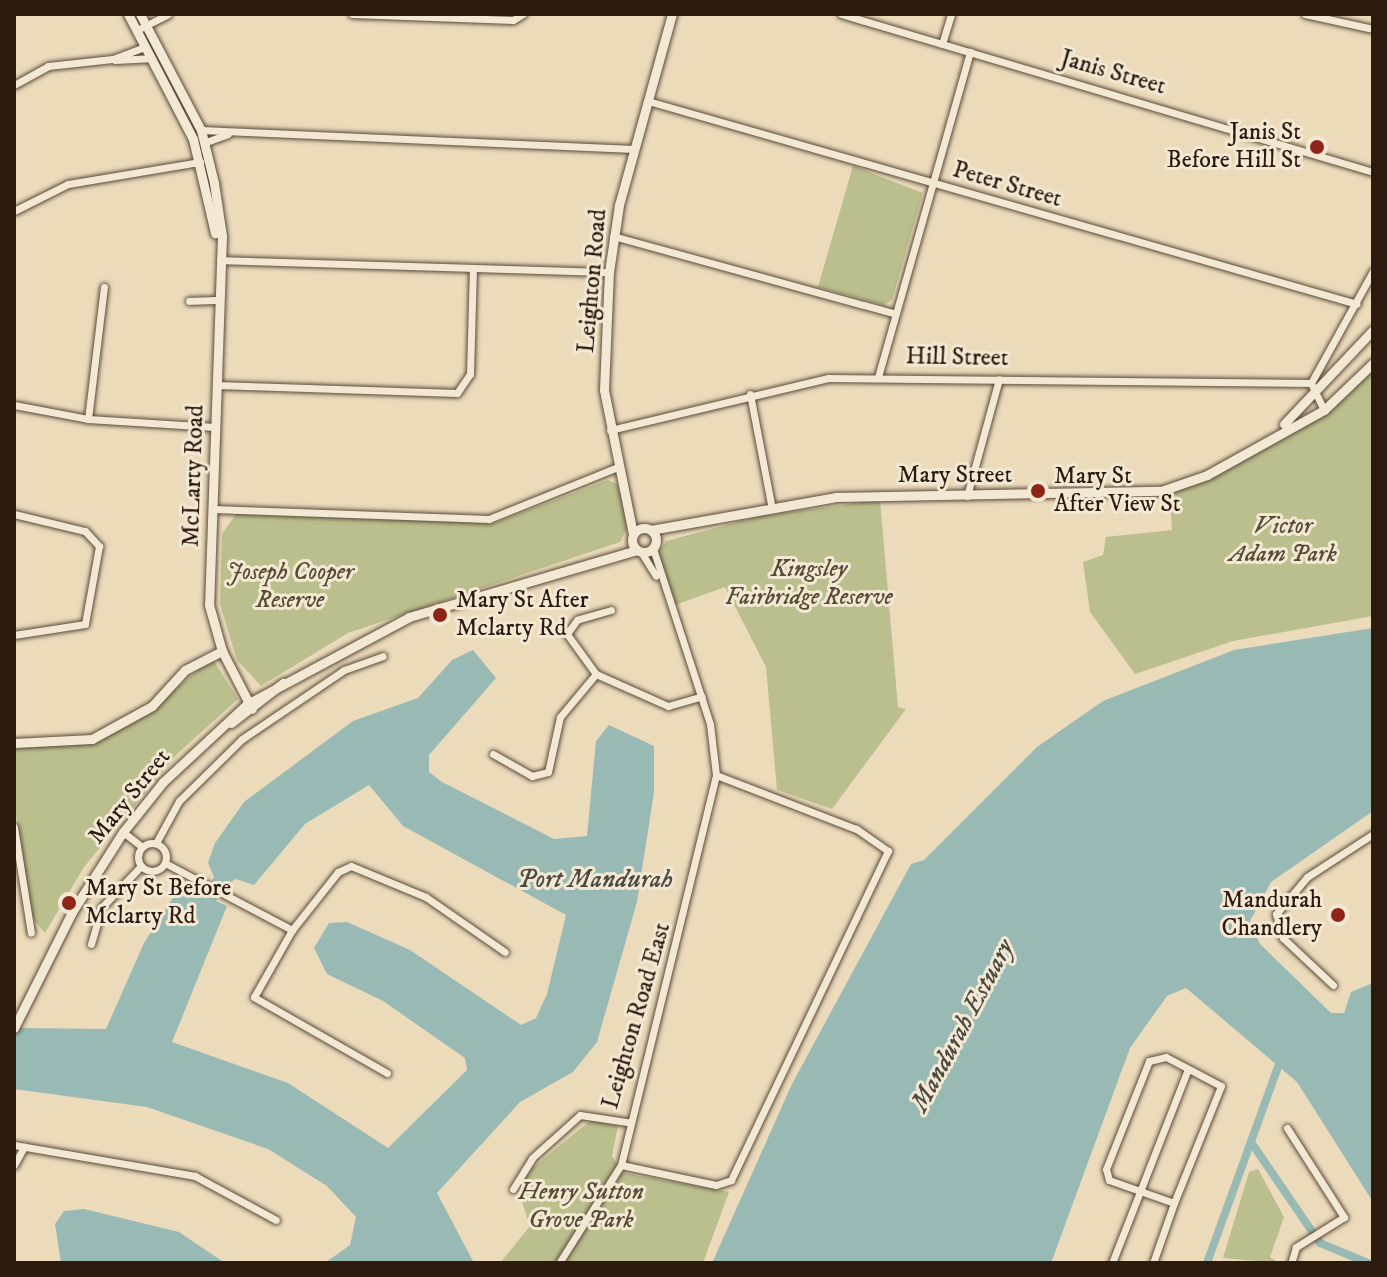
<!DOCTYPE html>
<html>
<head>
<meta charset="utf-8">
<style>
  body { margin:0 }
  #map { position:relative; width:1387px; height:1277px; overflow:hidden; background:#ebdbbb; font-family:"IM FELL DW Pica",serif }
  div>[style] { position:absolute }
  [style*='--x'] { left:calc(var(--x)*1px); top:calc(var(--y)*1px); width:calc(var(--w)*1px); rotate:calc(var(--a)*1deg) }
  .green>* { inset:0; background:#bbbf8d }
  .water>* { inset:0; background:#99bab4 }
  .canal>* { height:8px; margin:-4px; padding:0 4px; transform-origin:4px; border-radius:4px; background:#99bab4 }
  .roads { filter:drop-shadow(0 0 2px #5c4a3a) drop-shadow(0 0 2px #5c4a3a) }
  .minor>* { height:7px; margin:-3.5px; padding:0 3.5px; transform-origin:3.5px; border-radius:3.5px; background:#f2e8d3 }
  .minor>.ring { margin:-3.5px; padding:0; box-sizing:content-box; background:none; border:7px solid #f2e8d3; border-radius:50% }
  .tertiary>* { height:9px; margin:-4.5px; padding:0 4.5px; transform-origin:4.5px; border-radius:4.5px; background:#f2e8d3 }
  .tertiary>.ring { margin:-4.5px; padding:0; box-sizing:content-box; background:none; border:9px solid #f2e8d3; border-radius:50% }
  .dots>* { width:22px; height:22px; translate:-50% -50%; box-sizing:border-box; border:4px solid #f2e8d3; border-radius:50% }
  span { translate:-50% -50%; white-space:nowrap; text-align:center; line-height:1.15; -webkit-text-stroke:6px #f2e8d3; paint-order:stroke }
  .street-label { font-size:24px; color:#2d1a0f }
  .poi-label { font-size:24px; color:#2d1a0f }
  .right { translate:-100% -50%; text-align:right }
  .left { translate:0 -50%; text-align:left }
  .park-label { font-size:24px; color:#584c35; font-style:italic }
  .water-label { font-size:26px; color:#4d4a41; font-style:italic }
  .frame { position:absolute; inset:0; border:16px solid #2d1a0f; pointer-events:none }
</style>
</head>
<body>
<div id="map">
  <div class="green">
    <i style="clip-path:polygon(853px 166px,923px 193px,892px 300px,884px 305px,818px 287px)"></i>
    <i style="clip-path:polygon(1373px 371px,1373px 616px,1233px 641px,1135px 674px,1090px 612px,1083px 562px,1103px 555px,1106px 537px,1172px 530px,1170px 495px,1323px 415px)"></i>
    <i style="clip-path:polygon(608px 480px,617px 484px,631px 521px,620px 542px,348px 633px,261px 686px,237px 660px,220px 604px,222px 534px,236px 514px,494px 523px)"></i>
    <i style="clip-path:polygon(880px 500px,898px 707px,906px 709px,832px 809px,777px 790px,766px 667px,725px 587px,675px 605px,658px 554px,666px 541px,761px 516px)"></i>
    <i style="clip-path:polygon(212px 658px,238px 699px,176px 755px,84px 867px,45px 933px,32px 918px,14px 803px,14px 749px,92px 743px,146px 714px)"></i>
    <i style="clip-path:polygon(591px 1120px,618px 1126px,612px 1156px,623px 1173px,729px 1192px,703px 1263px,500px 1263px,530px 1226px,521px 1199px,525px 1174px)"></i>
    <i style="clip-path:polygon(1258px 1169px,1284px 1217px,1270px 1257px,1279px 1263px,1223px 1258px,1249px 1172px)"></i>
  </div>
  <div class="water">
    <i style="clip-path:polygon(1373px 628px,1373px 811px,1271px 882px,1250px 921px,1260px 944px,1331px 1013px,1344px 1013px,1351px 992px,1373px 983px,1373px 1202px,1297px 1082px,1186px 988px,1167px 996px,1130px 1048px,1051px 1263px,712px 1263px,792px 1084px,911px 864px,924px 860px,1037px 747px,1103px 701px,1234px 650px)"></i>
    <i style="clip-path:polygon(evenodd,473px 650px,496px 678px,429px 755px,429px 772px,442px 782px,554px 839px,587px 836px,596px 741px,609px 725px,654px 746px,654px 792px,637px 902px,597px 1042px,573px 1072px,520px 1102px,437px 1193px,474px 1263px,325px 1263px,350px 1245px,356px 1217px,327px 1186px,268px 1149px,147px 1107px,14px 1089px,14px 1028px,106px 1029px,144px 943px,181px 885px,205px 894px,214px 877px,208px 863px,215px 843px,244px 802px,353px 721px,418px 698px,452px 660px,473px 650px,369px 785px,403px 826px,566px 915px,547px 994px,536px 1018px,521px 1025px,410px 950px,347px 922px,329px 923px,314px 948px,327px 974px,383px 1001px,465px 1058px,467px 1070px,388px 1148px,288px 1083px,172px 1042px,227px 906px,216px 901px,225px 885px,236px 879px,254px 885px,305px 824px,369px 785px)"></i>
    <i style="clip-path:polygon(84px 1209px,179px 1232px,225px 1263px,61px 1263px,55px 1224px,64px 1211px)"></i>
  </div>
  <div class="canal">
    <i style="--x:1251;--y:1142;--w:122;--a:55.7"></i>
    <i style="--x:1320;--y:1243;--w:52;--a:22.6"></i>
    <i style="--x:1207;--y:1263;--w:208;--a:-70.1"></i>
  </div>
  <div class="roads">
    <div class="minor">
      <i style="--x:352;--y:14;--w:161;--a:2.1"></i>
      <i style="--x:513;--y:20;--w:12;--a:-31"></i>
      <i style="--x:841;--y:14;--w:555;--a:16.54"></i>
      <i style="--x:1305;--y:14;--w:70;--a:12.4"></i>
      <i style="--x:141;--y:28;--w:30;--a:-27"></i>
      <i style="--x:942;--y:44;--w:31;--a:-73"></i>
      <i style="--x:115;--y:60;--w:34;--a:-3"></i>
      <i style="--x:14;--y:85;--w:39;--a:-29"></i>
      <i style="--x:48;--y:66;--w:65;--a:-6.1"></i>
      <i style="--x:113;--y:59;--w:33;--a:-21"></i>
      <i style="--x:648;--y:101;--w:737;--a:15.98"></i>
      <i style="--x:201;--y:130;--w:433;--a:2.5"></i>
      <i style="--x:206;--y:142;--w:23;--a:-20"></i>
      <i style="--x:14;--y:211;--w:60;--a:-26.6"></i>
      <i style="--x:68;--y:184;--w:134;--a:-9.5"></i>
      <i style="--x:613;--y:236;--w:289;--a:15.4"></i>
      <i style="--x:220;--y:260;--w:389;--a:1.8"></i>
      <i style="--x:189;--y:301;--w:31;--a:-2"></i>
      <i style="--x:878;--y:377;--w:338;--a:-74.2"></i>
      <i style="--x:217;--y:385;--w:240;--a:1.9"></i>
      <i style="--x:457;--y:393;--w:23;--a:-56"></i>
      <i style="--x:470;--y:374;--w:105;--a:-88.4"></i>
      <i style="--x:750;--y:394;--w:117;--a:79.2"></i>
      <i style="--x:14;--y:405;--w:75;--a:10.7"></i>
      <i style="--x:88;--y:419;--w:127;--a:3.6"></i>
      <i style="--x:1324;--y:410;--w:30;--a:-116"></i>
      <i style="--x:1311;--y:383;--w:128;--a:-61"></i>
      <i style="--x:88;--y:419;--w:133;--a:-83.1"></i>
      <i style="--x:610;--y:430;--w:224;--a:-13.4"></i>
      <i style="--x:828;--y:378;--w:483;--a:0.6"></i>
      <i style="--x:967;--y:496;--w:121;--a:-74.7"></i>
      <i style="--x:213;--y:509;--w:276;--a:2.1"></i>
      <i style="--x:489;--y:519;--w:136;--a:-22"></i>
      <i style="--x:14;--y:514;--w:73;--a:13.5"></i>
      <i style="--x:85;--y:531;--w:21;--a:47"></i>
      <i style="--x:99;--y:546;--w:79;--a:100.2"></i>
      <i style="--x:85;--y:624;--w:72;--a:171.2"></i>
      <i style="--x:641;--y:552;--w:28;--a:58"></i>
      <i style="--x:611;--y:610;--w:35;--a:164"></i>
      <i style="--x:577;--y:620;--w:17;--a:126"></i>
      <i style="--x:567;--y:634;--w:49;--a:54.1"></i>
      <i style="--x:596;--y:674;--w:79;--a:24"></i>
      <i style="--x:668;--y:706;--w:35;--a:-16"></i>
      <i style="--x:493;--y:754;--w:45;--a:29.4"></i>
      <i style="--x:532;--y:776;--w:16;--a:-14"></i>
      <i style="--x:548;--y:772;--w:56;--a:-77.7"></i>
      <i style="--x:560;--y:717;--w:56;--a:-50.1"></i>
      <i style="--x:14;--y:827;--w:107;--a:80.9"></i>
      <i style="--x:123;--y:832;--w:24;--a:38"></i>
      <i class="ring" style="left:138px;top:843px;width:21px;height:21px"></i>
      <i style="--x:156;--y:843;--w:48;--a:-61.3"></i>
      <i style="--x:179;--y:801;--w:88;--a:-44.5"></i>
      <i style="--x:242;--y:739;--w:123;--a:-34.1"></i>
      <i style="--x:344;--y:670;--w:41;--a:-19.7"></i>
      <i style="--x:165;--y:863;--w:144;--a:27.8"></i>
      <i style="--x:91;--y:944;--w:37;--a:-74"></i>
      <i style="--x:101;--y:908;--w:58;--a:-46.4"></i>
      <i style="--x:1333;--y:985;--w:69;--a:-136.8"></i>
      <i style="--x:1283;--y:938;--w:25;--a:-106"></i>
      <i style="--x:1276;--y:914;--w:48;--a:-50"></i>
      <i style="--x:1307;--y:877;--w:79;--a:-33.1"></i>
      <i style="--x:1166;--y:1057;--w:62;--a:27.8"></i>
      <i style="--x:1221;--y:1086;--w:126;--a:111.9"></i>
      <i style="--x:1174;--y:1203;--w:69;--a:-160.5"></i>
      <i style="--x:1109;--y:1180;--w:11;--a:-105"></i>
      <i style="--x:1106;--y:1169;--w:116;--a:-68.3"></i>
      <i style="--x:1149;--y:1061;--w:17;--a:-13"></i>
      <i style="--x:387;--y:1073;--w:153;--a:-150.3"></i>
      <i style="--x:254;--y:997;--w:77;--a:-60.4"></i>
      <i style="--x:292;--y:930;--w:74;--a:-51.6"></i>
      <i style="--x:338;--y:872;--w:14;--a:-25"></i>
      <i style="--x:351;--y:866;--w:81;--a:22.5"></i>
      <i style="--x:426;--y:897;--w:96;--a:34.8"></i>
      <i style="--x:1287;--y:1128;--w:106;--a:57.4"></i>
      <i style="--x:1344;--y:1217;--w:57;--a:148"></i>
      <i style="--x:1296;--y:1247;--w:17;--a:107"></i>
      <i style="--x:14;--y:1145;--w:184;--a:9.7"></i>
      <i style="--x:195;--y:1176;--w:92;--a:28.5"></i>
      <i style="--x:14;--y:1165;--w:21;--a:-61"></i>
      <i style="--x:621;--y:1165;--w:97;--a:11.9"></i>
      <i style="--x:716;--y:1185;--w:16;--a:-18"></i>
      <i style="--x:731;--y:1180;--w:365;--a:-64.5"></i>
      <i style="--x:888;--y:851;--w:39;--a:-145"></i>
      <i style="--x:856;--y:829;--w:150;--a:-158.9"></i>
      <i style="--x:513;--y:1189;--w:36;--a:-58"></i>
      <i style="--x:532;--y:1158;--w:64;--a:-41.9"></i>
      <i style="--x:580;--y:1115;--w:48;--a:8.5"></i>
      <i style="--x:559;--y:1263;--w:116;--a:-57.7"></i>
      <i style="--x:621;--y:1165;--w:401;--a:-76.3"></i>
      <i style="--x:716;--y:775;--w:51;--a:-96.7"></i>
      <i style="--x:710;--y:724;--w:184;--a:-108"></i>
      <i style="--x:1112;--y:1263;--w:208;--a:-68.6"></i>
      <i style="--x:1153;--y:1263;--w:64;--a:-70.7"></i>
    </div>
    <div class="tertiary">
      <i style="--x:128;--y:14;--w:141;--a:62.5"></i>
      <i style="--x:193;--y:139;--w:97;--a:76.8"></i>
      <i style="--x:140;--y:14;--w:131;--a:62.3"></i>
      <i style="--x:201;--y:130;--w:55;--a:76.2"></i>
      <i style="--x:214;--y:183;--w:54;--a:81.4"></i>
      <i style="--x:222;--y:236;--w:369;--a:92"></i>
      <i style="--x:209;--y:605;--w:48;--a:74.2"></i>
      <i style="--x:222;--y:651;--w:65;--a:62.7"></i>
      <i style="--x:1284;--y:424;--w:129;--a:-46.6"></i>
      <i class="ring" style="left:632px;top:528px;width:15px;height:15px"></i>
      <i style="--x:651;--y:530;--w:188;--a:-10.1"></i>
      <i style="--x:836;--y:497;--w:325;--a:-1.1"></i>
      <i style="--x:1161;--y:491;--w:49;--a:-19.2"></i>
      <i style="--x:1207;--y:475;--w:134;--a:-29.1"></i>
      <i style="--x:1324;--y:410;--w:68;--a:-43.8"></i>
      <i style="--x:633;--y:534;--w:147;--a:-101.4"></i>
      <i style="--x:604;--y:390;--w:118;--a:-87.6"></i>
      <i style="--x:609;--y:272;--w:68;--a:-81.5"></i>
      <i style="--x:619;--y:205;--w:198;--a:-74.5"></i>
      <i style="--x:231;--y:723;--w:66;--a:-37.6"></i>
      <i style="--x:14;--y:743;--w:78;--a:-2.9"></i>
      <i style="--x:92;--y:739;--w:68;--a:-28.8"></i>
      <i style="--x:152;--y:706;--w:49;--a:-47.5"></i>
      <i style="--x:185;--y:670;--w:42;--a:-27.2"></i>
      <i style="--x:14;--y:1028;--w:130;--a:-63.4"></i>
      <i style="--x:72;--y:912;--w:95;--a:-57.5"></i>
      <i style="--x:123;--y:832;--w:64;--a:-51.3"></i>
      <i style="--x:163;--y:782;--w:115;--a:-42.9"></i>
      <i style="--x:247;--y:704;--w:184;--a:-28.2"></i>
      <i style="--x:409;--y:617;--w:237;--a:-16.4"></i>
    </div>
  </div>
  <div class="dots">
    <i style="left:1317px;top:147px;background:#8f2418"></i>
    <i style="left:1038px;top:491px;background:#8f2418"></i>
    <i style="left:440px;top:615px;background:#8f2418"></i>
    <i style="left:69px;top:903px;background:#8f2418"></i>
    <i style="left:1338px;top:915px;background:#8f2418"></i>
  </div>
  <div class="street-label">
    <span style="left:1113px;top:73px;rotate:16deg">Janis Street</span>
    <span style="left:1007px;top:185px;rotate:16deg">Peter Street</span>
    <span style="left:593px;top:281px;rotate:-85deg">Leighton Road</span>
    <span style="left:957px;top:358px;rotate:1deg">Hill Street</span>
    <span style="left:194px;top:476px;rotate:-88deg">McLarty Road</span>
    <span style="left:955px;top:476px">Mary Street</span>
    <span style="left:130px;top:797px;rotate:-51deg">Mary Street</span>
    <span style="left:637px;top:1016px;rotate:-74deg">Leighton Road East</span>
  </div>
  <div class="poi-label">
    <span class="right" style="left:1301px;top:147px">Janis St<br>Before Hill St</span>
    <span class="left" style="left:1054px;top:491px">Mary St<br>After View St</span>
    <span class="left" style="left:456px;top:615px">Mary St After<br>Mclarty Rd</span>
    <span class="left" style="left:85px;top:903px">Mary St Before<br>Mclarty Rd</span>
    <span class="right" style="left:1322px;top:915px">Mandurah<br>Chandlery</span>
  </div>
  <div class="park-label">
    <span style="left:1283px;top:541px">Victor<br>Adam Park</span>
    <span style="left:809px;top:584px">Kingsley<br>Fairbridge Reserve</span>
    <span style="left:290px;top:587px">Joseph Cooper<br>Reserve</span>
    <span style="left:581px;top:1207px">Henry Sutton<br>Grove Park</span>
  </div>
  <div class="water-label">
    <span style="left:595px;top:880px">Port Mandurah</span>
    <span style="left:963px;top:1026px;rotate:-62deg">Mandurah Estuary</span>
  </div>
  <div class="frame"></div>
</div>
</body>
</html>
